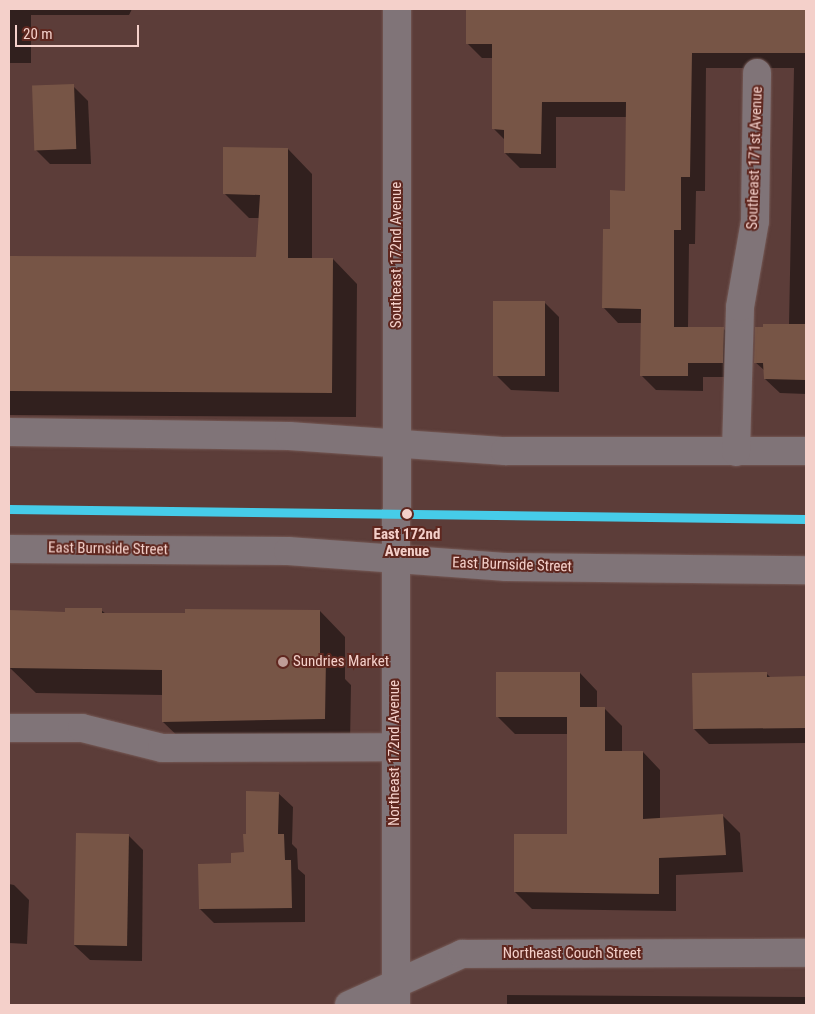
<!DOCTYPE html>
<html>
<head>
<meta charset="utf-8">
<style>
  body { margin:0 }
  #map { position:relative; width:815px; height:1014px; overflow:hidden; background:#5c3d39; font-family:"Roboto Condensed",sans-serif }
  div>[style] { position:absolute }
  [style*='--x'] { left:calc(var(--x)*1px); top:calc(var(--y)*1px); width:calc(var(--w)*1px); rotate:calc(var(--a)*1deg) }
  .shadow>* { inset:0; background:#0007 }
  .building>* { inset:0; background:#775546; transform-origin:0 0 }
  .roads { filter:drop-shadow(0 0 1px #755a56) drop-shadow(0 0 1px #755a56) }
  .minor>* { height:28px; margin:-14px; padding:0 14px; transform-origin:14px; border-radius:14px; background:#807478 }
  .rail-1>* { height:9px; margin:-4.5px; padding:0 4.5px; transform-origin:4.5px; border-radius:4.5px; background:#46cce9 }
  .dots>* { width:14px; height:14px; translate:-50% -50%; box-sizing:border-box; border:2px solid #5f271f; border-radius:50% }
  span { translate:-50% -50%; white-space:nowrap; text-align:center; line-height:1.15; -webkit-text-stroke:4px #5f271f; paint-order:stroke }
  .street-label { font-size:15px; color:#f4d0ca }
  .stop-label { font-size:15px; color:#f4d0ca; font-weight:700 }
  .poi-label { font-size:15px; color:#f4d0ca }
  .left { translate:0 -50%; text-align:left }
  .frame { position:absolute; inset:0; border:10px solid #f4d0ca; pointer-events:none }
  .scale { position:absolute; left:15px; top:25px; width:124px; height:22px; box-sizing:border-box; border:2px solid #f4d0ca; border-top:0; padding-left:6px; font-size:15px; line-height:18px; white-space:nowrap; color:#f4d0ca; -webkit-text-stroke:4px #5f271f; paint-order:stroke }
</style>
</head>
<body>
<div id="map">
  <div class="shadow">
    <i style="clip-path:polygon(9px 9px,132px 9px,129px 15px,31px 15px,31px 63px,9px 63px)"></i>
    <i style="clip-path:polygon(468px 9px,806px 9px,806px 394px,780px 393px,765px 379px,765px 371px,755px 362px,789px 325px,794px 68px,706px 68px,705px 191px,696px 191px,695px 244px,689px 244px,688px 328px,723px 328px,738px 343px,737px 377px,703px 377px,703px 391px,656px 390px,641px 375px,642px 323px,618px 323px,604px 308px,611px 230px,626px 192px,627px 117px,556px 117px,556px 168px,520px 168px,505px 153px,505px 140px,494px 129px,494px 58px,482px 58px,467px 43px)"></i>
    <i style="clip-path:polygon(73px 86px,88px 101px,91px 164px,50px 164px,35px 149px)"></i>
    <i style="clip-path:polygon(288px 149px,312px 174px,312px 259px,333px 259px,357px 284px,356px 417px,9px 415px,9px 257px,257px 259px,260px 218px,249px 218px,224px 193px)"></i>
    <i style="clip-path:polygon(544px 302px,559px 317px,559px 392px,511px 390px,496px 375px)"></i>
    <i style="clip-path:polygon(101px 610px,106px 614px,320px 611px,345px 637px,345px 679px,351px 685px,350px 744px,189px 747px,163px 722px,163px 695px,36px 693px,10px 668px,67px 614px)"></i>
    <i style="clip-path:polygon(580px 673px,597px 691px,597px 708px,604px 708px,622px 726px,622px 752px,643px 752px,660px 770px,660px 820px,723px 816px,740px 833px,743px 872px,676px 875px,676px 911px,532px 909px,515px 892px,568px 836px,568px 734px,515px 734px,497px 716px)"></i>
    <i style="clip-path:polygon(767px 674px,771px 678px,806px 677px,806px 743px,709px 744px,694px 729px)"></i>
    <i style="clip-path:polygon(278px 793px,293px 807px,292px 844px,297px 849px,298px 869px,305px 875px,305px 922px,214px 923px,200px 909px,232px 864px,245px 853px,248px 835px)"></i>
    <i style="clip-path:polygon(128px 835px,143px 850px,142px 961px,90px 960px,74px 945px)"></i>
    <i style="clip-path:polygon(9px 884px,14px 885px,29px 900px,27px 944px,9px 943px)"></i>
    <i style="clip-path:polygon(507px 995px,806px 997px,806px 1005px,507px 1005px)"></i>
  </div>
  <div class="building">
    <i style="clip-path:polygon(466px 9px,806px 9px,806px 53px,692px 53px,690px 177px,681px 177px,681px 230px,674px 230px,674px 327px,724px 327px,723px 363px,688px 363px,688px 376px,640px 376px,641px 309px,602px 308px,603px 229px,610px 229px,610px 190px,625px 191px,626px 102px,542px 102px,541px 154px,504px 153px,504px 130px,492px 129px,492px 44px,466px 44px)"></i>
    <i style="left:74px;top:84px;width:65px;height:42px;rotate:88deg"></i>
    <i style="clip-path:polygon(223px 147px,288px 148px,288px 258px,333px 258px,332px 393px,9px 391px,9px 256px,256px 257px,260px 195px,223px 194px)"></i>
    <i style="left:493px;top:301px;width:52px;height:75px"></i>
    <i style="clip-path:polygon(763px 324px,806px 324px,806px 380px,764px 379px,763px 363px,754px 363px,755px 327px,763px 327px)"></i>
    <i style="clip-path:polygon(65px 608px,102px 608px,102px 613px,185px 613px,185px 609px,320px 610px,320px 658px,326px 658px,325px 719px,162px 722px,162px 670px,9px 668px,9px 610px,65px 612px)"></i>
    <i style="clip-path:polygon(496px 672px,580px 672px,580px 707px,605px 707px,605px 751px,643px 751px,643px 819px,723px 814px,726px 855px,659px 858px,659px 894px,514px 892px,514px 834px,567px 834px,567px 717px,496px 717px)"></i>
    <i style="clip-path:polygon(767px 672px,767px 677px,806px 676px,806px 728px,693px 729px,692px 673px)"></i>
    <i style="clip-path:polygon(246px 791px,279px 792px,278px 834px,284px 834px,285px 860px,291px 860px,292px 908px,199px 909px,198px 864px,231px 863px,231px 853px,244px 852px,243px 834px,246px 834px)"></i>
    <i style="left:76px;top:833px;width:53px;height:112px;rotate:1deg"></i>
  </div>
  <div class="roads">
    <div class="minor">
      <i style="--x:9;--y:432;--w:280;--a:0.8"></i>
      <i style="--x:289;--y:436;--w:217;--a:4"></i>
      <i style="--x:505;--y:451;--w:301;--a:0"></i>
      <i style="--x:736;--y:452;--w:145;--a:-88.4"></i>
      <i style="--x:740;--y:307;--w:87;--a:-80.1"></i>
      <i style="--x:755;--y:221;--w:148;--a:-89.2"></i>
      <i style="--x:9;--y:549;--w:279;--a:0.4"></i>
      <i style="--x:288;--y:551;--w:219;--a:4.2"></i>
      <i style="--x:506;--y:567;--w:300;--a:0.6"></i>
      <i style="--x:9;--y:728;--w:73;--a:0"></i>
      <i style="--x:82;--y:728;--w:82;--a:14"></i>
      <i style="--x:162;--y:748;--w:233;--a:-0.2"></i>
      <i style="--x:349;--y:1005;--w:124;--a:-24.3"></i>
      <i style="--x:462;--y:954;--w:344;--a:-0.2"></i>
      <i style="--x:396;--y:1005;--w:996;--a:-89.94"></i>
    </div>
  </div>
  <div class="rail-1">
    <i style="--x:9;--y:509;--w:797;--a:0.72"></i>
  </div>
  <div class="dots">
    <i style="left:407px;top:514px;background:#f4d0ca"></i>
    <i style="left:283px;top:662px;background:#bf9d97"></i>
  </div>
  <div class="street-label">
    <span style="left:755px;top:158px;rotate:-88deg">Southeast 171st Avenue</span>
    <span style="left:397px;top:255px;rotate:-90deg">Southeast 172nd Avenue</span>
    <span style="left:108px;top:549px;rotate:1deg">East Burnside Street</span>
    <span style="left:512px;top:565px;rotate:2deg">East Burnside Street</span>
    <span style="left:395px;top:753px;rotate:-90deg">Northeast 172nd Avenue</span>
    <span style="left:572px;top:954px">Northeast Couch Street</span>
  </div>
  <div class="stop-label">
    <span style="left:407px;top:543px">East 172nd<br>Avenue</span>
  </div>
  <div class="poi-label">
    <span class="left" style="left:293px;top:662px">Sundries Market</span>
  </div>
  <div class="frame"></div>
  <div class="scale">20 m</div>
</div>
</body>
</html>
